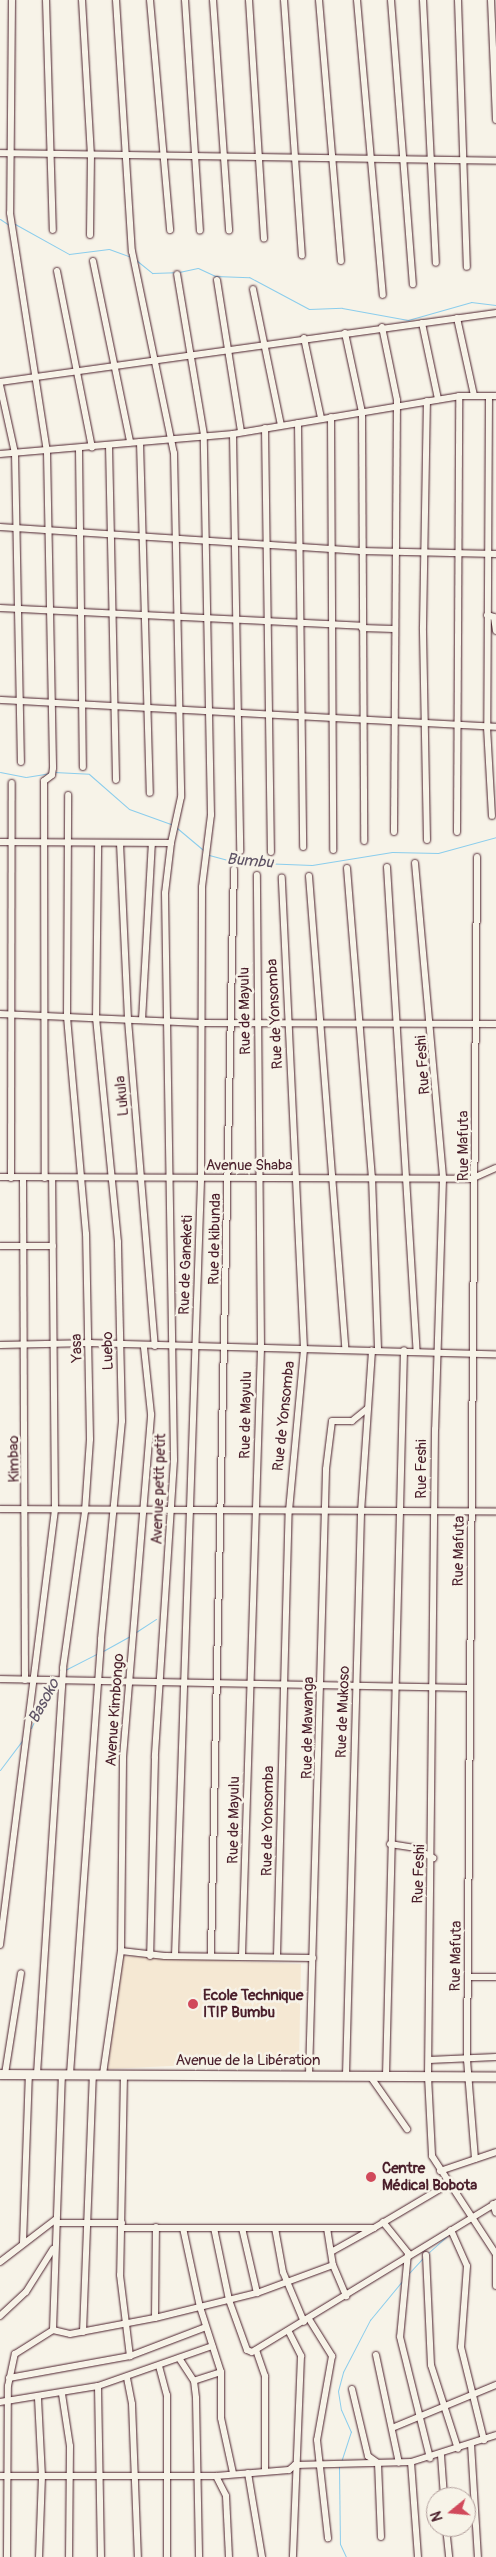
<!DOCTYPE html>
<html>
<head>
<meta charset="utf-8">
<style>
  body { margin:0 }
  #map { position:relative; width:496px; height:2557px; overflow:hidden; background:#f7f3e8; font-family:Pangolin,sans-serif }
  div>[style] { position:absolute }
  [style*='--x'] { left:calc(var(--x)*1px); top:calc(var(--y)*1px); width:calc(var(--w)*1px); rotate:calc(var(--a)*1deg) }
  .built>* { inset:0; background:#f5e8d3 }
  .stream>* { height:1px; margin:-0.5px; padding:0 0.5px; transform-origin:0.5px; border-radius:0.5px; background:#8bcdec }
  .roads { filter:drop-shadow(0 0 1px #4a1f2b) drop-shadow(0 0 1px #4a1f2b) }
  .minor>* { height:6px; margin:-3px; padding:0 3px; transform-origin:3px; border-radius:3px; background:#f7f3e8 }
  .highway>* { height:9px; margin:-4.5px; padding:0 4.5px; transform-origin:4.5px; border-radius:4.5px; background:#f7f3e8 }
  .dots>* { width:14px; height:14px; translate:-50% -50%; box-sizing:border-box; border:2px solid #f7f3e8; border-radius:50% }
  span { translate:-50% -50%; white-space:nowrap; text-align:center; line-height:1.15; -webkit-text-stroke:5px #f7f3e8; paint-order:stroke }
  .street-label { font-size:15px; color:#4a1f2b }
  .poi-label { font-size:15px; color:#4a1f2b; font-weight:700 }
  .left { translate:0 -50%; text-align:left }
  .water-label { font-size:16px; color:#5e5365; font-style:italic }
  .north { position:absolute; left:426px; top:2487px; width:50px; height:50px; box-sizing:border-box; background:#f7f3e8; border:1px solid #b29e9c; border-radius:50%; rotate:253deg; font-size:14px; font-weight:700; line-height:20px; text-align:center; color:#4a1f2b }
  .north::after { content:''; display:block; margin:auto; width:18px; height:22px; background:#d1495b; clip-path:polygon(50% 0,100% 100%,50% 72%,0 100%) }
</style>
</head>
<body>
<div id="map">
  <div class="built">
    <i style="clip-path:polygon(122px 1956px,301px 1964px,299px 2060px,108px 2069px)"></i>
  </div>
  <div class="stream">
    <i style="--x:0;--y:219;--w:11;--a:34"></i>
    <i style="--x:15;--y:224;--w:62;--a:29.1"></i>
    <i style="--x:69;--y:254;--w:40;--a:-7.1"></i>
    <i style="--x:109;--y:249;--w:23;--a:20"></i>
    <i style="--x:136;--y:260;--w:21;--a:39"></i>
    <i style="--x:152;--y:273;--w:23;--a:-2"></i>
    <i style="--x:179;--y:272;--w:19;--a:-12"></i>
    <i style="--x:198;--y:268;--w:19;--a:25"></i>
    <i style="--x:215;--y:276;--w:34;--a:2"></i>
    <i style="--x:249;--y:277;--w:68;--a:28.1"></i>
    <i style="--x:309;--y:309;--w:33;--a:-2"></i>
    <i style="--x:342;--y:308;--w:67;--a:10.3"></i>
    <i style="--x:408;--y:320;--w:66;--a:-15.9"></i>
    <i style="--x:471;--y:302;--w:25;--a:7"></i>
    <i style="--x:0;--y:772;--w:26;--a:11"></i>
    <i style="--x:26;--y:777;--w:25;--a:-9"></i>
    <i style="--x:54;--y:772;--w:35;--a:3"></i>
    <i style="--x:89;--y:774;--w:53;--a:41.2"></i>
    <i style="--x:129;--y:809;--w:45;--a:19.7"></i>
    <i style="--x:177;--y:828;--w:35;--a:40"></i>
    <i style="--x:209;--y:855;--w:28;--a:15"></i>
    <i style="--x:236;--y:862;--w:76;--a:2.3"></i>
    <i style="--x:312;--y:865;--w:81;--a:-9.2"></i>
    <i style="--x:392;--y:852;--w:46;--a:1.2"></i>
    <i style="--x:438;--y:853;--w:60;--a:-15.4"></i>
    <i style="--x:136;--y:1632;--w:24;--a:-33"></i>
    <i style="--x:103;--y:1651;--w:31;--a:-29"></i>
    <i style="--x:65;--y:1670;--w:36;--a:-27"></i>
    <i style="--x:31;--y:1728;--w:50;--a:-63.9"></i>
    <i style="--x:0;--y:1770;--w:38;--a:-53"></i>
    <i style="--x:428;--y:2253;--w:25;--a:-42"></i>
    <i style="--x:409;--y:2273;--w:21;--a:-47"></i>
    <i style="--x:341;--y:2462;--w:32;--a:-72"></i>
    <i style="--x:351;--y:2432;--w:24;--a:-114"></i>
    <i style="--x:341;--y:2410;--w:19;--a:-99"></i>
    <i style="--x:338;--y:2391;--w:20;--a:-75"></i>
    <i style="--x:343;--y:2372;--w:59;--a:-62.6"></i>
    <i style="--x:370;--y:2320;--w:52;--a:-50.5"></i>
    <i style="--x:339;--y:2466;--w:78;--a:89.3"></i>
    <i style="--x:340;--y:2544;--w:14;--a:65"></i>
  </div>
  <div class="roads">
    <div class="minor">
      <i style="--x:12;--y:0;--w:213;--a:90.5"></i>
      <i style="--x:10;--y:213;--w:242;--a:81.2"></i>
      <i style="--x:47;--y:452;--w:316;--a:88.9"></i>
      <i style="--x:53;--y:768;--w:7;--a:98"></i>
      <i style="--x:52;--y:775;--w:10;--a:143"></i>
      <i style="--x:44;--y:781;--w:397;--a:89.9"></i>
      <i style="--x:46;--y:0;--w:230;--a:88.3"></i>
      <i style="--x:82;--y:0;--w:154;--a:86.7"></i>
      <i style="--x:91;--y:154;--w:81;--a:90.7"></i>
      <i style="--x:116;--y:0;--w:252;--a:86.4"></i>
      <i style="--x:132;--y:251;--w:206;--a:78.3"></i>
      <i style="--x:174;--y:453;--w:344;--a:88.8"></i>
      <i style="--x:181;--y:797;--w:47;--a:102.3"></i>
      <i style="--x:150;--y:0;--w:231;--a:85"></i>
      <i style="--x:185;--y:0;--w:231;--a:86.3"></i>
      <i style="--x:213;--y:0;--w:231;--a:86"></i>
      <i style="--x:249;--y:0;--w:239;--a:86.4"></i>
      <i style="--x:284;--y:0;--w:256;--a:86"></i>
      <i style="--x:319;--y:0;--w:262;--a:85.2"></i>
      <i style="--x:357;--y:0;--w:296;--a:85"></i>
      <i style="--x:391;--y:0;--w:285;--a:85.6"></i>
      <i style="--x:423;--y:0;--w:263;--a:87.2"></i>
      <i style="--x:458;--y:0;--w:267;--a:88.1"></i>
      <i style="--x:491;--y:0;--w:120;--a:87.6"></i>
      <i style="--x:0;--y:153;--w:496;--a:0.9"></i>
      <i style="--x:93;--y:261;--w:185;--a:78.4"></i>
      <i style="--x:57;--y:271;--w:180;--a:78.8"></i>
      <i style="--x:217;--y:280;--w:154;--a:81"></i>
      <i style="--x:253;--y:289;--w:139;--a:78.4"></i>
      <i style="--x:457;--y:318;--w:79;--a:77.6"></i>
      <i style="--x:422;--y:323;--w:78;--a:78.1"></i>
      <i style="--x:382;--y:327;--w:75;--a:78.4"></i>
      <i style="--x:397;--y:400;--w:432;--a:90.4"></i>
      <i style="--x:345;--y:333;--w:81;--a:77.9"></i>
      <i style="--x:362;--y:412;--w:429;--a:89.7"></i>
      <i style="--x:304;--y:338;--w:82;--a:78"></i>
      <i style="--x:0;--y:382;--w:501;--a:-7.92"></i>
      <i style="--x:0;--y:385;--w:70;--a:77.6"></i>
      <i style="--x:15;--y:453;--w:309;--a:88.9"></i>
      <i style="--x:489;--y:396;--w:331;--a:90.3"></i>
      <i style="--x:487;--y:727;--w:89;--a:86.8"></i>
      <i style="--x:331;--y:417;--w:433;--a:89.7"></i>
      <i style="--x:298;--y:423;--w:424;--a:89.3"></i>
      <i style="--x:265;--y:428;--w:424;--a:89.2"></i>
      <i style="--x:233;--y:434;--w:417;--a:89"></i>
      <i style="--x:140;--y:442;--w:351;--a:88.4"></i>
      <i style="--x:109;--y:445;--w:335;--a:88.8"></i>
      <i style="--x:79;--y:449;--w:318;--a:89.3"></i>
      <i style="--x:0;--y:454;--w:234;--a:-4.9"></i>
      <i style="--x:233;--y:434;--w:229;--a:-9.5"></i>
      <i style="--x:459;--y:396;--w:37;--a:0"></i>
      <i style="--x:0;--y:527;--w:362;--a:3.8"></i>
      <i style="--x:361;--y:551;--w:135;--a:1.3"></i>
      <i style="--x:0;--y:608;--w:362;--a:2.8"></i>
      <i style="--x:487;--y:615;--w:7;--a:16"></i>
      <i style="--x:494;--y:617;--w:14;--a:82"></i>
      <i style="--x:362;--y:628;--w:32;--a:2"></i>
      <i style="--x:0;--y:700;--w:497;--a:3.1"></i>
      <i style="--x:457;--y:832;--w:436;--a:-89.7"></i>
      <i style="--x:427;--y:840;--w:213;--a:-91.1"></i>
      <i style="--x:423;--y:627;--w:226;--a:-89"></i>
      <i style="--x:0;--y:842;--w:171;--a:0.3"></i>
      <i style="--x:171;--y:843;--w:50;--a:96.8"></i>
      <i style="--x:165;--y:893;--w:567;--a:89.09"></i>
      <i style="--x:174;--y:1460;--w:298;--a:93.7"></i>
      <i style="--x:155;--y:1757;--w:199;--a:91.4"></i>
      <i style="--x:120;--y:843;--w:177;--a:87.4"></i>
      <i style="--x:128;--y:1020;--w:327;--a:85.3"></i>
      <i style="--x:415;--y:863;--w:317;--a:84.9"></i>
      <i style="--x:443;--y:1179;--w:250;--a:91.8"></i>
      <i style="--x:435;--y:1429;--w:647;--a:90.62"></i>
      <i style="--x:428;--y:2076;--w:80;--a:87.1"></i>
      <i style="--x:432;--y:2156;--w:117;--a:56.9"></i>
      <i style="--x:387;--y:867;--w:485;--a:86.5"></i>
      <i style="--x:347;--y:868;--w:310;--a:85.4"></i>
      <i style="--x:372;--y:1177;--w:173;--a:88"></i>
      <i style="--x:309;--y:876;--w:474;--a:85.6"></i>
      <i style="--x:0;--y:1014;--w:201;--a:2.6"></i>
      <i style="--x:201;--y:1023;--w:295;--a:0.2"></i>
      <i style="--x:142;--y:1020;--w:177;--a:-86.8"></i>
      <i style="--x:0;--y:1177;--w:471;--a:0.2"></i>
      <i style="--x:471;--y:1179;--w:27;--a:-24"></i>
      <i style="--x:11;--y:1178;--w:395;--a:-89.9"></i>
      <i style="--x:23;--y:1178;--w:502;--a:89.77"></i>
      <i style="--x:0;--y:1246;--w:53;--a:0"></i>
      <i style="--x:0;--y:1345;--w:91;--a:-1.3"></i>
      <i style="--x:91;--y:1343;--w:405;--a:1.6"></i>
      <i style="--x:0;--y:1509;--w:496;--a:0.3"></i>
      <i style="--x:0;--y:1679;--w:469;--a:1.1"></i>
      <i style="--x:390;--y:1844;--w:25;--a:9"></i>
      <i style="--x:415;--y:1848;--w:21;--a:29"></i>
      <i style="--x:0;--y:1945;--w:440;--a:-82.8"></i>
      <i style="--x:55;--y:1508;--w:330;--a:-90.5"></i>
      <i style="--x:121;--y:1951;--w:44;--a:6.5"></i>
      <i style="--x:165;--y:1956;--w:148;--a:0.8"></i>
      <i style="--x:211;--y:1955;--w:1086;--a:-88.79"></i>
      <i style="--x:175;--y:1956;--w:777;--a:-88.08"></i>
      <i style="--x:201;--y:1179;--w:292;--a:-89.8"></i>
      <i style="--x:202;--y:887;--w:73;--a:-82.9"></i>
      <i style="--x:211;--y:815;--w:380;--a:-91.1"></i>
      <i style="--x:204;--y:435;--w:163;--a:-99.5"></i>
      <i style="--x:242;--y:1956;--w:608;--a:-88.21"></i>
      <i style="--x:261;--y:1348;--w:473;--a:-90.5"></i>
      <i style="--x:277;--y:1956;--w:445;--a:-88.5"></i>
      <i style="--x:289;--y:1511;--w:163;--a:-84.7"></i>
      <i style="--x:304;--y:1349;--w:472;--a:-92.7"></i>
      <i style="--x:468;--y:1977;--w:28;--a:0"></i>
      <i style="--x:429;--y:2060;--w:67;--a:-2.6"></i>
      <i style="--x:5;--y:2074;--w:102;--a:-81"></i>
      <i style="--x:37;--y:2074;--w:407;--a:-86.3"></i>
      <i style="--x:63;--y:1668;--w:159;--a:-82"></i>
      <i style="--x:85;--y:1511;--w:72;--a:-86"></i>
      <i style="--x:90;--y:1439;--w:205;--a:-91.1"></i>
      <i style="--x:86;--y:1234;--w:218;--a:-95"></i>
      <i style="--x:67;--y:1017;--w:222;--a:-89.7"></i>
      <i style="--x:70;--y:2074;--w:436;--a:-85.9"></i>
      <i style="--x:101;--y:1639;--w:219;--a:-84.5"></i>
      <i style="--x:122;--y:1421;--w:179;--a:-91.3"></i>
      <i style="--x:118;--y:1242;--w:224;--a:-95.6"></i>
      <i style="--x:96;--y:1019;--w:176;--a:-89.3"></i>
      <i style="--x:103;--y:2074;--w:124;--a:-81.7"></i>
      <i style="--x:121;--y:1951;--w:194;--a:-89.4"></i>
      <i style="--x:123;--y:1757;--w:344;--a:-85.3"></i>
      <i style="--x:151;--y:1414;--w:67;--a:-96"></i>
      <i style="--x:124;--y:2074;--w:201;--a:91.1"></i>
      <i style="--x:120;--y:2275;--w:82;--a:83"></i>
      <i style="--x:309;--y:2075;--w:606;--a:-88.39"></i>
      <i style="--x:326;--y:1469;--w:48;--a:-82.9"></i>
      <i style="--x:332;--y:1421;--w:20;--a:0"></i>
      <i style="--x:352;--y:1421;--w:19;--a:-39"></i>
      <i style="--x:346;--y:2075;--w:563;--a:-88.47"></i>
      <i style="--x:361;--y:1512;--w:162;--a:-86.1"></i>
      <i style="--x:370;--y:2076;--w:65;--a:55.1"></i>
      <i style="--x:386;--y:2076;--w:726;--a:-88.58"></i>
      <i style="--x:475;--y:2159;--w:99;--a:-94.6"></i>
      <i style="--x:467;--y:2060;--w:1203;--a:-89.52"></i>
      <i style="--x:440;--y:2171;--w:59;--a:-18.7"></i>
      <i style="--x:493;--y:2204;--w:9;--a:72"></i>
      <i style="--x:383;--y:2222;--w:40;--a:51"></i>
      <i style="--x:408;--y:2253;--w:84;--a:95.4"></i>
      <i style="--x:400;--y:2337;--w:125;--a:76.1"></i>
      <i style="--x:57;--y:2223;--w:65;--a:0"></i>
      <i style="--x:121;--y:2228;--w:253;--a:0"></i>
      <i style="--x:374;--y:2228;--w:88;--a:-30.6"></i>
      <i style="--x:183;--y:2228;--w:81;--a:77.9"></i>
      <i style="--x:200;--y:2307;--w:68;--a:72.1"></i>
      <i style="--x:221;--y:2372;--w:28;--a:162"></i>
      <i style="--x:214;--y:2228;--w:74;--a:78.2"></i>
      <i style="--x:229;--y:2300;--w:53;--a:70.2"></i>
      <i style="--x:247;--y:2350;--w:5;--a:22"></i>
      <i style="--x:252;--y:2352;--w:286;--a:-31.4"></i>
      <i style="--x:242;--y:2228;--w:67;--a:77"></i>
      <i style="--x:275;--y:2228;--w:45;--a:79.7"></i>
      <i style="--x:283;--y:2272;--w:54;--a:67.2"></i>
      <i style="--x:327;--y:2228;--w:37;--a:81"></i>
      <i style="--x:333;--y:2265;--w:34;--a:67"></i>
      <i style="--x:451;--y:2230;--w:39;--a:66"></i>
      <i style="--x:467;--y:2266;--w:81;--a:94.2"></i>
      <i style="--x:461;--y:2347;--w:96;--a:76.1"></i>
      <i style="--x:23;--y:2243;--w:169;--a:-88"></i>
      <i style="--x:331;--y:2252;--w:49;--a:-29.2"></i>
      <i style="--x:496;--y:2254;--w:32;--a:90"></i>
      <i style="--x:426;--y:2255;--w:110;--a:87.4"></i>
      <i style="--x:431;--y:2365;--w:88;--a:72.2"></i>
      <i style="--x:0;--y:2262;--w:71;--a:-37.5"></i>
      <i style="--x:0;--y:2316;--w:35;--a:-43"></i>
      <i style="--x:26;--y:2292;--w:51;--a:-57.9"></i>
      <i style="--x:155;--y:2318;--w:91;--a:-89.4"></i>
      <i style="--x:309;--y:2319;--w:44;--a:58.1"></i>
      <i style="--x:332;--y:2356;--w:85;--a:100.1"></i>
      <i style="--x:317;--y:2440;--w:99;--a:83.6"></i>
      <i style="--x:53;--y:2330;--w:256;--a:-88"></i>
      <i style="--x:83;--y:2332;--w:258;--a:-87.8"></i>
      <i style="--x:289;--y:2332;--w:27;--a:63"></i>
      <i style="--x:301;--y:2356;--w:201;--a:92.3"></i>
      <i style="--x:256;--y:2350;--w:28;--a:71"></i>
      <i style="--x:265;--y:2376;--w:94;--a:90"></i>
      <i style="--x:376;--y:2355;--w:110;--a:78"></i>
      <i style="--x:179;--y:2358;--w:27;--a:57"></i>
      <i style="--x:194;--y:2381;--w:17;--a:83"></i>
      <i style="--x:196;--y:2398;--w:159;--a:88.9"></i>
      <i style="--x:159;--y:2366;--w:30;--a:75"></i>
      <i style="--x:167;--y:2395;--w:162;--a:90"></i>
      <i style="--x:221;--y:2372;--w:46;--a:90"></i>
      <i style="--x:221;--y:2418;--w:56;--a:77.7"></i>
      <i style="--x:9;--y:2378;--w:123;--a:-10.3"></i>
      <i style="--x:130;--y:2356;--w:81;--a:-20.9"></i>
      <i style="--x:127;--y:2378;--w:26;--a:79"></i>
      <i style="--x:132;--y:2404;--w:153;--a:87.8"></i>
      <i style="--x:98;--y:2386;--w:171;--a:89"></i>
      <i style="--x:352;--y:2389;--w:69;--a:76.6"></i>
      <i style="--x:368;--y:2456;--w:12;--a:35"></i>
      <i style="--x:378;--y:2463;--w:74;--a:87.7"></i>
      <i style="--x:62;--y:2394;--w:53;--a:81.3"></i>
      <i style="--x:70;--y:2446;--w:111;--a:90.5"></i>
      <i style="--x:38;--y:2398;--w:78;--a:87.1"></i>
      <i style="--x:42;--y:2476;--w:81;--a:92.1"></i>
      <i style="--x:0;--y:2402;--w:99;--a:-9.3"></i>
      <i style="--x:98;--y:2386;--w:121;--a:-19.3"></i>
      <i style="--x:392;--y:2428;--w:113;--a:-22.5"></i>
      <i style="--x:471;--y:2444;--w:113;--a:86.5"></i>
      <i style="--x:441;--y:2455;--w:42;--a:85.9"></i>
      <i style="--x:411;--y:2462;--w:95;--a:85.8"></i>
      <i style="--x:248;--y:2473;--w:85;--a:80.5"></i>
      <i style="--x:0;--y:2476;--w:216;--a:0"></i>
      <i style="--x:216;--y:2476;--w:73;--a:-4.7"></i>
      <i style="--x:289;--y:2470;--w:8;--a:-40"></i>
      <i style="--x:295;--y:2465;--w:116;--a:-1.5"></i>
      <i style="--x:411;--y:2462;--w:89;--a:-17.6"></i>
      <i style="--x:216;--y:2476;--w:22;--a:63"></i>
      <i style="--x:226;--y:2496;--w:61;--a:87.2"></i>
      <i style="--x:446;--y:2527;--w:30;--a:84"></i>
      <i style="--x:7;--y:2557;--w:171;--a:-89.7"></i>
      <i style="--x:8;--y:2386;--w:33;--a:-78"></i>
      <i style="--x:15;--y:2354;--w:45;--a:-32.3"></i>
      <i style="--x:53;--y:2330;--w:17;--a:13"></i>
      <i style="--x:70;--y:2334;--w:86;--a:-10.7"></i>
      <i style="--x:155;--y:2318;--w:105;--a:-13.8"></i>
      <i style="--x:257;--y:2293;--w:81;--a:-20.2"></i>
    </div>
    <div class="highway">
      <i style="--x:0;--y:2074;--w:496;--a:0.3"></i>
    </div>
  </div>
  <div class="dots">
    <i style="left:193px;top:2004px;background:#d1495b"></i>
    <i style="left:371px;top:2177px;background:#d1495b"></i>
  </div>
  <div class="street-label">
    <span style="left:245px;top:1011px;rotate:-91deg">Rue de Mayulu</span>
    <span style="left:275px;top:1014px;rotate:-93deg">Rue de Yonsomba</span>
    <span style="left:423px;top:1065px;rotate:-94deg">Rue Feshi</span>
    <span style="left:122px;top:1096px;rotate:-95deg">Lukula</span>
    <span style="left:464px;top:1146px;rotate:-90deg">Rue Mafuta</span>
    <span style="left:249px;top:1166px">Avenue Shaba</span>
    <span style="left:215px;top:1239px;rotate:-89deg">Rue de kibunda</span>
    <span style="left:186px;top:1265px;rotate:-88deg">Rue de Ganeketi</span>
    <span style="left:77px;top:1348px;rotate:-92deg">Yasa</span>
    <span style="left:108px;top:1351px;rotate:-91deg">Luebo</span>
    <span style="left:246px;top:1415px;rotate:-89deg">Rue de Mayulu</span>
    <span style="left:284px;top:1416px;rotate:-84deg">Rue de Yonsomba</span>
    <span style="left:14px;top:1459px;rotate:-91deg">Kimbao</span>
    <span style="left:422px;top:1469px;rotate:-90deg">Rue Feshi</span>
    <span style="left:159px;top:1489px;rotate:-88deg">Avenue petit petit</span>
    <span style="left:459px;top:1551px;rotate:-89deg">Rue Mafuta</span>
    <span style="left:115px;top:1710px;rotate:-86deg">Avenue Kimbongo</span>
    <span style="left:343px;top:1712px;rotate:-88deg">Rue de Mukoso</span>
    <span style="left:308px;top:1728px;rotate:-89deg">Rue de Mawanga</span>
    <span style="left:234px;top:1820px;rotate:-89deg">Rue de Mayulu</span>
    <span style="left:268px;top:1821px;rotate:-89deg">Rue de Yonsomba</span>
    <span style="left:419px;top:1874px;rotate:-88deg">Rue Feshi</span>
    <span style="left:456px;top:1956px;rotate:-89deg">Rue Mafuta</span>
    <span style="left:248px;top:2061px">Avenue de la Libération</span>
  </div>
  <div class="poi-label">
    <span class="left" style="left:203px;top:2004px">Ecole Technique<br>ITIP Bumbu</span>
    <span class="left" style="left:382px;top:2177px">Centre<br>Médical Bobota</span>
  </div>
  <div class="water-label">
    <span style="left:250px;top:861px;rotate:5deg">Bumbu</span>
    <span style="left:44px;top:1701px;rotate:-62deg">Basoko</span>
  </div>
  <div class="north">N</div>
</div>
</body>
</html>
